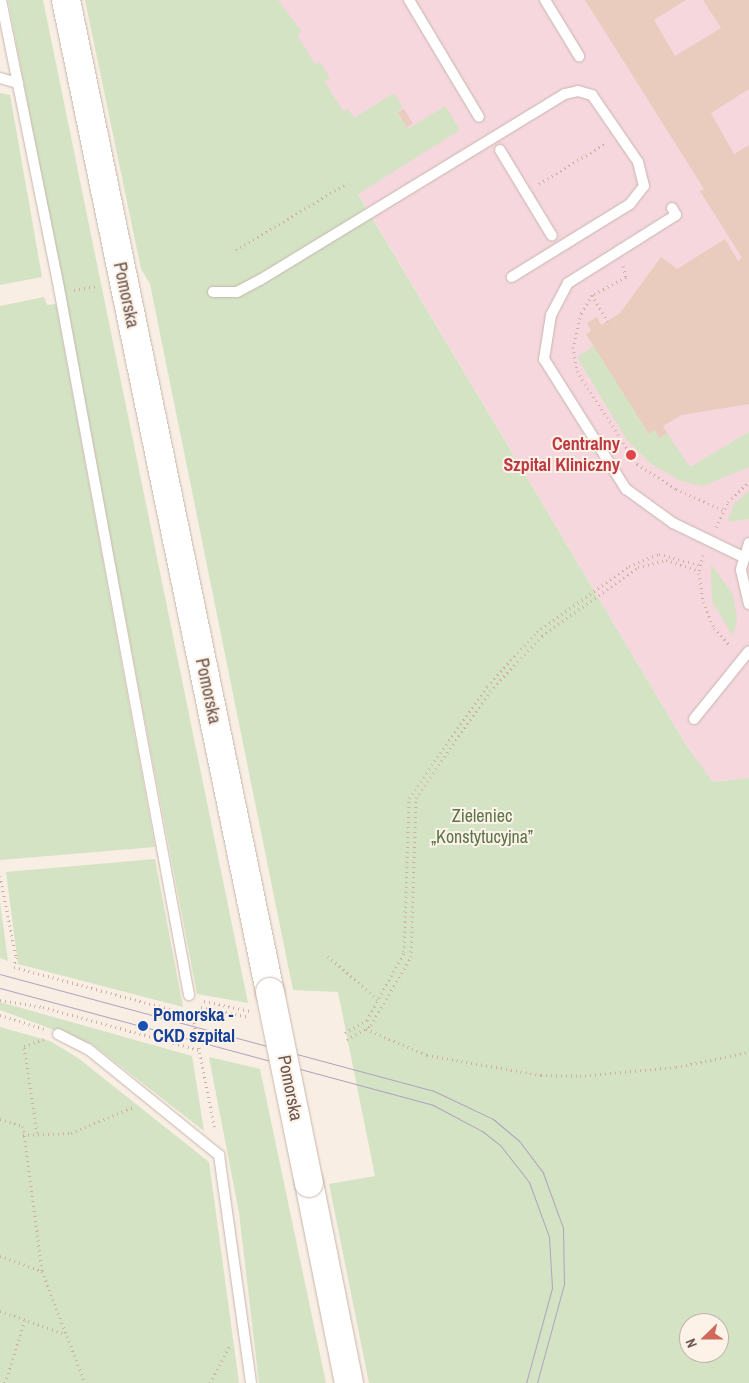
<!DOCTYPE html>
<html>
<head>
<meta charset="utf-8">
<style>
  body { margin:0 }
  #map { position:relative; width:749px; height:1383px; overflow:hidden; background:#f8eee3; font-family:"Archivo Narrow",sans-serif }
  div>[style] { position:absolute }
  [style*='--x'] { left:calc(var(--x)*1px); top:calc(var(--y)*1px); width:calc(var(--w)*1px); rotate:calc(var(--a)*1deg) }
  .medical>* { inset:0; background:#f5d7dd }
  .green>* { inset:0; background:#d3e3c4 }
  .building>* { inset:0; background:#e9ccbe; transform-origin:0 0 }
  .path>* { height:3px; margin-top:-1.5px; transform-origin:0; background:repeating-linear-gradient(90deg,#ceafa2 0 1px,transparent 0 5px) }
  .roads { filter:drop-shadow(0 0 1px #c7b5ac) drop-shadow(0 0 1px #c7b5ac) }
  .lane>* { height:10px; margin:-5px; padding:0 5px; transform-origin:5px; border-radius:5px; background:#fff }
  .secondary>* { height:28px; margin:-14px; padding:0 14px; transform-origin:14px; border-radius:14px; background:#fff }
  .tram>* { height:1px; margin:-0.5px; padding:0 0.5px; transform-origin:0.5px; border-radius:0.5px; background:#b0a4bf }
  .bridges { filter:drop-shadow(0 0 1px #ccb7ac) drop-shadow(0 0 1px #ccb7ac) }
  .secondary-bridge>* { height:28px; margin:-14px; padding:0 14px; transform-origin:14px; border-radius:14px; background:#fff }
  .dots>* { width:14px; height:14px; translate:-50% -50%; box-sizing:border-box; border:2px solid #fcf2e8; border-radius:50% }
  span { translate:-50% -50%; white-space:nowrap; text-align:center; line-height:1.15; -webkit-text-stroke:4px #fcf2e8; paint-order:stroke }
  .street-label { font-size:18px; color:#6c554d }
  .health-label { font-size:18px; color:#be3a42; font-weight:700 }
  .right { translate:-100% -50%; text-align:right }
  .park-label { font-size:18px; color:#5b764a }
  .transit-label { font-size:18px; color:#164399; font-weight:700 }
  .left { translate:0 -50%; text-align:left }
  .north { position:absolute; left:679px; top:1313px; width:50px; height:50px; box-sizing:border-box; background:#fcf2e8; border:1px solid #c2b3aa; border-radius:50%; rotate:248deg; font-size:14px; font-weight:700; line-height:20px; text-align:center; color:#6c554d }
  .north::after { content:''; display:block; margin:auto; width:18px; height:22px; background:#d16959; clip-path:polygon(50% 0,100% 100%,50% 72%,0 100%) }
</style>
</head>
<body>
<div id="map">
  <div class="medical">
    <i style="clip-path:polygon(243px 0,749px 0,749px 778px,713px 782px,686px 745px)"></i>
  </div>
  <div class="green">
    <i style="clip-path:polygon(8px 0,43px 0,248px 1003px,197px 994px)"></i>
    <i style="clip-path:polygon(evenodd,85px 0,278px 0,302px 32px,297px 35px,315px 64px,320px 62px,330px 78px,325px 82px,343px 111px,348px 109px,354px 118px,394px 93px,403px 107px,397px 112px,408px 129px,445px 106px,460px 130px,358px 194px,686px 745px,713px 782px,749px 778px,749px 1383px,369px 1383px,329px 1184px,375px 1176px,338px 992px,293px 990px,150px 284px,141px 269px,85px 0,689px 1323px,719px 1323px,719px 1353px,689px 1353px,689px 1323px)"></i>
    <i style="clip-path:polygon(0 93px,10px 95px,42px 277px,0 285px)"></i>
    <i style="clip-path:polygon(44px 297px,47px 305px,56px 304px,60px 325px,155px 847px,0 860px,0 306px)"></i>
    <i style="clip-path:polygon(594px 346px,649px 434px,655px 430px,659px 437px,667px 433px,690px 467px,749px 432px,749px 467px,703px 486px,681px 481px,651px 464px,627px 440px,577px 357px)"></i>
    <i style="clip-path:polygon(749px 491px,749px 519px,727px 522px,735px 503px)"></i>
    <i style="clip-path:polygon(711px 564px,733px 594px,737px 619px,733px 636px,712px 601px)"></i>
    <i style="clip-path:polygon(155px 859px,183px 1007px,18px 964px,6px 872px)"></i>
    <i style="clip-path:polygon(0 902px,8px 961px,0 958px)"></i>
    <i style="clip-path:polygon(0 1002px,192px 1056px,204px 1131px,92px 1044px,0 1010px)"></i>
    <i style="clip-path:polygon(0 1027px,50px 1041px,78px 1058px,209px 1162px,239px 1383px,0 1383px)"></i>
    <i style="clip-path:polygon(209px 1057px,260px 1069px,326px 1383px,259px 1383px,239px 1213px)"></i>
  </div>
  <div class="building">
    <i style="clip-path:polygon(585px 0,686px 0,654px 20px,675px 56px,721px 28px,703px 0,749px 0,749px 89px,711px 113px,734px 154px,749px 145px,749px 404px,682px 415px,663px 426px,667px 433px,659px 438px,655px 430px,649px 434px,586px 334px,591px 331px,587px 323px,597px 317px,601px 325px,620px 313px,661px 257px,677px 269px,725px 239px,738px 261px,742px 258px,700px 191px,704px 189px)"></i>
    <i style="left:404px;top:109px;width:17px;height:7px;rotate:59deg"></i>
  </div>
  <div class="path">
    <i style="--x:539;--y:184;--w:79;--a:-31.5"></i>
    <i style="--x:236;--y:250;--w:130;--a:-31.1"></i>
    <i style="--x:623;--y:266;--w:11;--a:75"></i>
    <i style="--x:626;--y:277;--w:38;--a:152"></i>
    <i style="--x:592;--y:295;--w:21;--a:121"></i>
    <i style="--x:581;--y:313;--w:35;--a:103"></i>
    <i style="--x:573;--y:347;--w:24;--a:81"></i>
    <i style="--x:577;--y:371;--w:111;--a:57.2"></i>
    <i style="--x:637;--y:464;--w:46;--a:32.7"></i>
    <i style="--x:676;--y:489;--w:51;--a:24.1"></i>
    <i style="--x:74;--y:290;--w:23;--a:-10"></i>
    <i style="--x:592;--y:295;--w:31;--a:59"></i>
    <i style="--x:716;--y:527;--w:28;--a:-64"></i>
    <i style="--x:728;--y:502;--w:29;--a:-44"></i>
    <i style="--x:703;--y:555;--w:18;--a:103"></i>
    <i style="--x:699;--y:573;--w:29;--a:82"></i>
    <i style="--x:703;--y:602;--w:28;--a:67"></i>
    <i style="--x:714;--y:628;--w:25;--a:48"></i>
    <i style="--x:0;--y:876;--w:83;--a:78.8"></i>
    <i style="--x:16;--y:957;--w:10;--a:101"></i>
    <i style="--x:14;--y:967;--w:184;--a:15.1"></i>
    <i style="--x:328;--y:956;--w:67;--a:41.3"></i>
    <i style="--x:0;--y:1000;--w:44;--a:9.2"></i>
    <i style="--x:43;--y:1007;--w:162;--a:15.4"></i>
    <i style="--x:204;--y:1001;--w:47;--a:12.3"></i>
    <i style="--x:201;--y:1007;--w:49;--a:11.8"></i>
    <i style="--x:192;--y:1013;--w:119;--a:78.9"></i>
    <i style="--x:0;--y:1015;--w:46;--a:17.7"></i>
    <i style="--x:366;--y:1029;--w:66;--a:23.1"></i>
    <i style="--x:427;--y:1055;--w:116;--a:10"></i>
    <i style="--x:541;--y:1075;--w:39;--a:1"></i>
    <i style="--x:580;--y:1076;--w:96;--a:-5.4"></i>
    <i style="--x:676;--y:1067;--w:75;--a:-11.6"></i>
    <i style="--x:345;--y:1033;--w:26;--a:-31"></i>
    <i style="--x:367;--y:1020;--w:77;--a:-61.4"></i>
    <i style="--x:404;--y:952;--w:154;--a:-88.1"></i>
    <i style="--x:409;--y:798;--w:136;--a:-55.1"></i>
    <i style="--x:487;--y:686;--w:74;--a:-47.2"></i>
    <i style="--x:537;--y:632;--w:113;--a:-35.7"></i>
    <i style="--x:629;--y:566;--w:32;--a:-22"></i>
    <i style="--x:659;--y:554;--w:42;--a:15"></i>
    <i style="--x:347;--y:1040;--w:28;--a:-32"></i>
    <i style="--x:371;--y:1025;--w:79;--a:-59.5"></i>
    <i style="--x:411;--y:957;--w:159;--a:-88.2"></i>
    <i style="--x:416;--y:798;--w:130;--a:-55.3"></i>
    <i style="--x:490;--y:691;--w:76;--a:-46.6"></i>
    <i style="--x:542;--y:636;--w:118;--a:-35.7"></i>
    <i style="--x:638;--y:567;--w:29;--a:-14"></i>
    <i style="--x:666;--y:560;--w:35;--a:18"></i>
    <i style="--x:0;--y:1119;--w:24;--a:17"></i>
    <i style="--x:23;--y:1126;--w:146;--a:82.5"></i>
    <i style="--x:42;--y:1271;--w:120;--a:69"></i>
    <i style="--x:37;--y:1133;--w:88;--a:-98.5"></i>
    <i style="--x:24;--y:1046;--w:21;--a:-19"></i>
    <i style="--x:23;--y:1135;--w:48;--a:-2.4"></i>
    <i style="--x:71;--y:1133;--w:67;--a:-22.8"></i>
    <i style="--x:0;--y:1256;--w:45;--a:19.7"></i>
    <i style="--x:0;--y:1311;--w:69;--a:19.5"></i>
    <i style="--x:5;--y:1383;--w:66;--a:-72.4"></i>
    <i style="--x:210;--y:1383;--w:41;--a:-62.2"></i>
  </div>
  <div class="roads">
    <div class="lane">
      <i style="--x:1;--y:0;--w:294;--a:78.6"></i>
      <i style="--x:59;--y:288;--w:719;--a:79.58"></i>
      <i style="--x:409;--y:0;--w:136;--a:59.1"></i>
      <i style="--x:545;--y:0;--w:66;--a:58.7"></i>
      <i style="--x:0;--y:78;--w:19;--a:16"></i>
      <i style="--x:500;--y:150;--w:100;--a:58.8"></i>
      <i style="--x:672;--y:208;--w:8;--a:60"></i>
      <i style="--x:676;--y:215;--w:128;--a:147.8"></i>
      <i style="--x:568;--y:283;--w:36;--a:118"></i>
      <i style="--x:551;--y:315;--w:45;--a:99"></i>
      <i style="--x:544;--y:359;--w:154;--a:57.8"></i>
      <i style="--x:626;--y:489;--w:58;--a:35.9"></i>
      <i style="--x:673;--y:523;--w:78;--a:25.9"></i>
      <i style="--x:213;--y:292;--w:24;--a:0"></i>
      <i style="--x:237;--y:292;--w:26;--a:-28"></i>
      <i style="--x:260;--y:280;--w:357;--a:-31.4"></i>
      <i style="--x:565;--y:94;--w:13;--a:-13"></i>
      <i style="--x:578;--y:91;--w:15;--a:16"></i>
      <i style="--x:592;--y:95;--w:81;--a:55.5"></i>
      <i style="--x:638;--y:162;--w:25;--a:76"></i>
      <i style="--x:644;--y:186;--w:23;--a:128"></i>
      <i style="--x:630;--y:204;--w:139;--a:148.3"></i>
      <i style="--x:749;--y:543;--w:28;--a:107"></i>
      <i style="--x:741;--y:570;--w:35;--a:77"></i>
      <i style="--x:694;--y:719;--w:87;--a:-51"></i>
      <i style="--x:58;--y:1034;--w:34;--a:27"></i>
      <i style="--x:88;--y:1049;--w:169;--a:39"></i>
      <i style="--x:219;--y:1155;--w:230;--a:82"></i>
    </div>
    <div class="secondary">
      <i style="--x:66;--y:0;--w:1013;--a:78.38"></i>
      <i style="--x:309;--y:1183;--w:204;--a:78.7"></i>
    </div>
  </div>
  <div class="tram">
    <i style="--x:0;--y:974;--w:449;--a:15.1"></i>
    <i style="--x:434;--y:1091;--w:65;--a:25.4"></i>
    <i style="--x:493;--y:1119;--w:35;--a:40"></i>
    <i style="--x:520;--y:1142;--w:39;--a:53"></i>
    <i style="--x:543;--y:1173;--w:59;--a:70"></i>
    <i style="--x:563;--y:1228;--w:56;--a:89"></i>
    <i style="--x:564;--y:1284;--w:103;--a:105.3"></i>
    <i style="--x:0;--y:988;--w:449;--a:15.1"></i>
    <i style="--x:433;--y:1105;--w:55;--a:28"></i>
    <i style="--x:482;--y:1131;--w:23;--a:38"></i>
    <i style="--x:500;--y:1145;--w:47;--a:51.9"></i>
    <i style="--x:529;--y:1182;--w:59;--a:70"></i>
    <i style="--x:549;--y:1237;--w:51;--a:86.6"></i>
    <i style="--x:552;--y:1288;--w:98;--a:105.3"></i>
  </div>
  <div class="bridges">
    <div class="secondary-bridge">
      <i style="--x:270;--y:992;--w:195;--a:78.5"></i>
    </div>
  </div>
  <div class="dots">
    <i style="left:631px;top:455px;background:#e0444e"></i>
    <i style="left:143px;top:1026px;background:#1a4fb4"></i>
  </div>
  <div class="street-label">
    <span style="left:126px;top:295px;rotate:78deg">Pomorska</span>
    <span style="left:208px;top:691px;rotate:78deg">Pomorska</span>
    <span style="left:290px;top:1088px;rotate:79deg">Pomorska</span>
  </div>
  <div class="health-label">
    <span class="right" style="left:620px;top:455px">Centralny<br>Szpital Kliniczny</span>
  </div>
  <div class="park-label">
    <span style="left:482px;top:827px">Zieleniec<br>„Konstytucyjna”</span>
  </div>
  <div class="transit-label">
    <span class="left" style="left:153px;top:1026px">Pomorska -<br>CKD szpital</span>
  </div>
  <div class="north">N</div>
</div>
</body>
</html>
